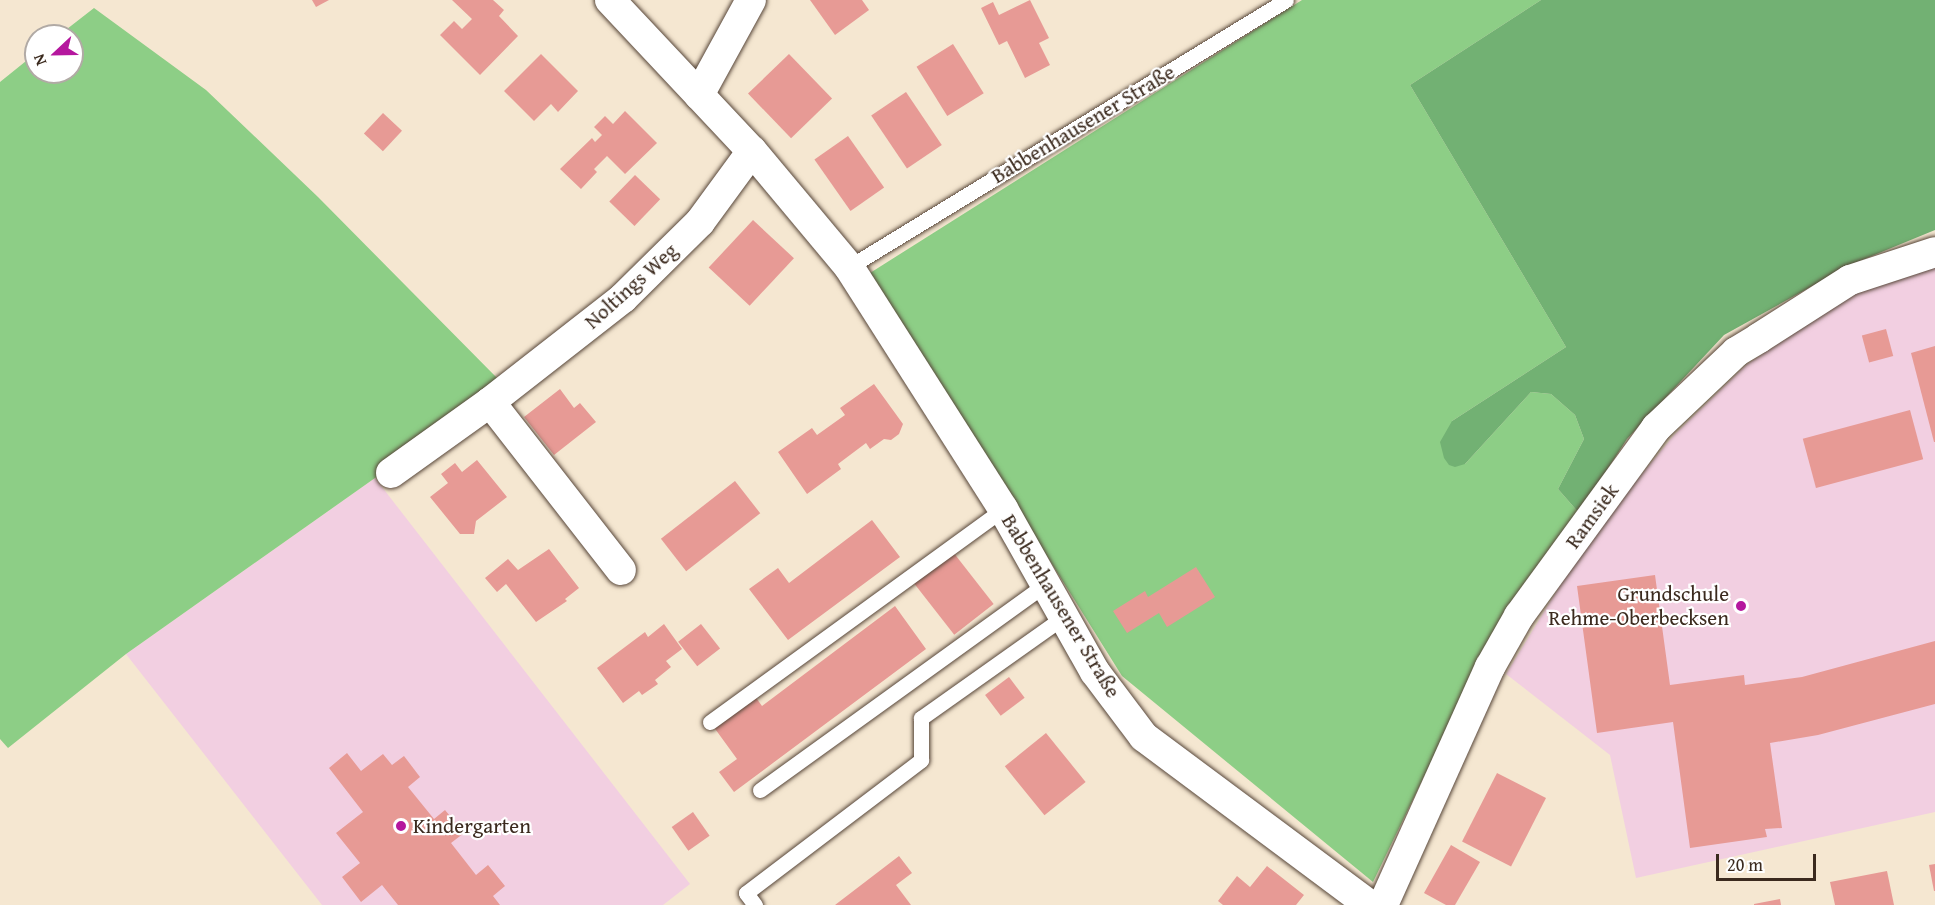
<!DOCTYPE html>
<html>
<head>
<meta charset="utf-8">
<style>
  body { margin:0 }
  #map { position:relative; width:1935px; height:905px; overflow:hidden; background:#f5e7d1; font-family:"Gentium Book Plus",serif }
  div>[style] { position:absolute }
  [style*='--x'] { left:calc(var(--x)*1px); top:calc(var(--y)*1px); width:calc(var(--w)*1px); rotate:calc(var(--a)*1deg) }
  .built>* { inset:0; background:#f2cfe1 }
  .green>* { inset:0; background:#8dce86 }
  .forest>* { inset:0; background:#72b173 }
  .building>* { inset:0; background:#e79a95; transform-origin:0 0 }
  .roads { filter:drop-shadow(0 0 2px #574639) drop-shadow(0 0 2px #574639) }
  .lane>* { height:15px; margin:-7.5px; padding:0 7.5px; transform-origin:7.5px; border-radius:7.5px; background:#fff }
  .street>* { height:30px; margin:-15px; padding:0 15px; transform-origin:15px; border-radius:15px; background:#fff }
  .dots>* { width:16px; height:16px; translate:-50% -50%; box-sizing:border-box; border:3px solid #fff; border-radius:50% }
  span { translate:-50% -50%; white-space:nowrap; text-align:center; line-height:1.15; -webkit-text-stroke:4.5px #fff; paint-order:stroke }
  .street-label { font-size:21px; color:#3b2a1e }
  .poi-label { font-size:21px; color:#3b2a1e }
  .right { translate:-100% -50%; text-align:right }
  .left { translate:0 -50%; text-align:left }
  .north { position:absolute; left:24px; top:24px; width:60px; height:60px; box-sizing:border-box; background:#fff; border:2px solid #b1aaa5; border-radius:50%; rotate:248deg; font-size:16px; font-weight:700; line-height:24px; text-align:center; color:#3b2a1e }
  .north::after { content:''; display:block; margin:auto; width:21px; height:27px; background:#b5179e; clip-path:polygon(50% 0,100% 100%,50% 72%,0 100%) }
  .scale { position:absolute; left:1716px; top:854px; width:100px; height:27px; box-sizing:border-box; border:3px solid #3b2a1e; border-top:0; padding-left:8px; font-size:18px; line-height:21px; white-space:nowrap; color:#3b2a1e; -webkit-text-stroke:4px #fff; paint-order:stroke }
</style>
</head>
<body>
<div id="map">
  <div class="built">
    <i style="clip-path:polygon(1935px 261px,1935px 812px,1636px 878px,1610px 755px,1506px 674px,1589px 538px,1674px 435px,1746px 365px,1855px 293px)"></i>
    <i style="clip-path:polygon(375px 478px,690px 884px,663px 905px,322px 905px,126px 654px)"></i>
  </div>
  <div class="green">
    <i style="clip-path:polygon(1302px 0,1541px 0,1410px 85px,1566px 347px,1452px 421px,1465px 464px,1531px 392px,1551px 394px,1575px 415px,1584px 439px,1558px 489px,1579px 513px,1478px 665px,1373px 882px,1122px 676px,870px 273px)"></i>
    <i style="clip-path:polygon(94px 8px,206px 90px,318px 197px,500px 381px,375px 478px,126px 654px,8px 748px,0 739px,0 82px,36px 53px,36px 72px,72px 72px,72px 36px,58px 36px)"></i>
  </div>
  <div class="forest">
    <i style="clip-path:polygon(1541px 0,1935px 0,1935px 230px,1850px 265px,1724px 335px,1627px 439px,1579px 513px,1558px 489px,1584px 439px,1575px 415px,1551px 394px,1531px 392px,1465px 464px,1455px 467px,1449px 465px,1444px 458px,1440px 442px,1452px 421px,1566px 347px,1410px 85px)"></i>
  </div>
  <div class="building">
    <i style="clip-path:polygon(312px 0,329px 0,316px 7px)"></i>
    <i style="clip-path:polygon(452px 0,493px 0,504px 10px,499px 16px,518px 36px,480px 75px,440px 35px,454px 21px,462px 29px,472px 19px)"></i>
    <i style="clip-path:polygon(810px 0,862px 0,869px 10px,835px 35px)"></i>
    <i style="clip-path:polygon(1030px 0,1049px 38px,1039px 43px,1050px 65px,1025px 78px,1007px 41px,999px 45px,981px 8px,993px 2px,999px 15px)"></i>
    <i style="left:953px;top:44px;width:58px;height:43px;rotate:58deg"></i>
    <i style="clip-path:polygon(541px 54px,578px 91px,558px 112px,551px 104px,534px 121px,504px 91px)"></i>
    <i style="left:789px;top:54px;width:62px;height:57px;rotate:46deg"></i>
    <i style="left:906px;top:92px;width:64px;height:42px;rotate:56deg"></i>
    <i style="clip-path:polygon(625px 111px,657px 143px,625px 174px,607px 156px,594px 169px,597px 172px,581px 189px,560px 169px,592px 138px,595px 142px,602px 135px,594px 127px,605px 116px,613px 124px)"></i>
    <i style="left:383px;top:113px;width:26px;height:28px;rotate:43deg"></i>
    <i style="left:848px;top:136px;width:63px;height:41px;rotate:55deg"></i>
    <i style="left:635px;top:175px;width:35px;height:37px;rotate:44deg"></i>
    <i style="left:753px;top:220px;width:56px;height:65px;rotate:43deg"></i>
    <i style="left:1886px;top:329px;width:28px;height:25px;rotate:75deg"></i>
    <i style="clip-path:polygon(1935px 346px,1935px 442px,1934px 442px,1911px 353px)"></i>
    <i style="clip-path:polygon(874px 384px,903px 424px,899px 434px,891px 440px,884px 439px,870px 449px,866px 443px,838px 464px,841px 469px,807px 494px,778px 452px,812px 428px,817px 435px,845px 415px,840px 408px)"></i>
    <i style="clip-path:polygon(560px 389px,574px 408px,580px 403px,596px 422px,554px 455px,524px 417px)"></i>
    <i style="left:1910px;top:410px;width:51px;height:111px;rotate:75deg"></i>
    <i style="clip-path:polygon(477px 460px,507px 497px,476px 521px,474px 534px,460px 534px,430px 497px,448px 483px,441px 474px,455px 463px,462px 472px)"></i>
    <i style="left:735px;top:481px;width:41px;height:94px;rotate:52deg"></i>
    <i style="clip-path:polygon(872px 520px,900px 557px,788px 640px,749px 589px,778px 568px,789px 583px)"></i>
    <i style="clip-path:polygon(549px 549px,579px 588px,565px 599px,567px 601px,536px 622px,506px 584px,497px 592px,485px 578px,508px 559px,518px 570px)"></i>
    <i style="left:953px;top:552px;width:66px;height:50px;rotate:52deg"></i>
    <i style="clip-path:polygon(1196px 567px,1215px 597px,1167px 627px,1159px 613px,1127px 633px,1113px 611px,1145px 591px,1148px 597px)"></i>
    <i style="clip-path:polygon(1655px 575px,1670px 685px,1744px 675px,1745px 685px,1802px 677px,1935px 641px,1935px 704px,1818px 735px,1770px 743px,1782px 828px,1765px 829px,1767px 837px,1690px 848px,1673px 722px,1597px 733px,1577px 586px)"></i>
    <i style="clip-path:polygon(895px 606px,926px 649px,734px 792px,719px 772px,737px 759px,713px 726px,754px 695px,762px 706px)"></i>
    <i style="clip-path:polygon(664px 624px,682px 649px,666px 661px,671px 667px,655px 680px,658px 684px,642px 695px,639px 691px,623px 703px,597px 668px,645px 632px,648px 637px)"></i>
    <i style="left:701px;top:624px;width:31px;height:29px;rotate:52deg"></i>
    <i style="left:1009px;top:677px;width:26px;height:30px;rotate:53deg"></i>
    <i style="left:1046px;top:733px;width:63px;height:53px;rotate:51deg"></i>
    <i style="clip-path:polygon(347px 753px,361px 771px,383px 754px,392px 765px,404px 756px,420px 777px,408px 787px,434px 819px,445px 810px,464px 833px,451px 843px,476px 875px,488px 865px,505px 886px,493px 896px,500px 905px,398px 905px,382px 885px,361px 902px,342px 877px,360px 863px,336px 833px,363px 812px,329px 768px)"></i>
    <i style="left:1497px;top:773px;width:55px;height:77px;rotate:27deg"></i>
    <i style="left:693px;top:812px;width:29px;height:26px;rotate:55deg"></i>
    <i style="clip-path:polygon(1451px 845px,1480px 862px,1455px 905px,1446px 905px,1424px 893px)"></i>
    <i style="clip-path:polygon(899px 856px,912px 873px,896px 885px,911px 905px,835px 905px)"></i>
    <i style="clip-path:polygon(1935px 864px,1935px 891px,1934px 891px,1929px 865px)"></i>
    <i style="clip-path:polygon(1267px 866px,1304px 895px,1296px 905px,1223px 905px,1218px 901px,1237px 876px,1250px 887px)"></i>
    <i style="clip-path:polygon(1887px 871px,1894px 905px,1835px 905px,1830px 882px)"></i>
    <i style="clip-path:polygon(1780px 899px,1781px 905px,1754px 905px,1754px 904px)"></i>
  </div>
  <div class="roads">
    <div class="lane">
      <i style="--x:849;--y:267;--w:512;--a:-31.42"></i>
      <i style="--x:710;--y:722;--w:362;--a:-36"></i>
      <i style="--x:760;--y:790;--w:352;--a:-35.8"></i>
      <i style="--x:755;--y:905;--w:15;--a:-127"></i>
      <i style="--x:746;--y:893;--w:220;--a:-37.2"></i>
      <i style="--x:921;--y:760;--w:42;--a:-90"></i>
      <i style="--x:921;--y:718;--w:176;--a:-35.3"></i>
    </div>
    <div class="street">
      <i style="--x:610;--y:0;--w:207;--a:46.8"></i>
      <i style="--x:752;--y:151;--w:151;--a:50.1"></i>
      <i style="--x:849;--y:267;--w:287;--a:57.5"></i>
      <i style="--x:1003;--y:509;--w:187;--a:60.6"></i>
      <i style="--x:1095;--y:672;--w:81;--a:53"></i>
      <i style="--x:1144;--y:737;--w:281;--a:36.7"></i>
      <i style="--x:699;--y:95;--w:108;--a:-61.3"></i>
      <i style="--x:490;--y:402;--w:213;--a:52.1"></i>
      <i style="--x:391;--y:473;--w:122;--a:-35.6"></i>
      <i style="--x:490;--y:402;--w:169;--a:-38"></i>
      <i style="--x:623;--y:298;--w:108;--a:-44.6"></i>
      <i style="--x:700;--y:222;--w:88;--a:-53.8"></i>
      <i style="--x:1383;--y:905;--w:261;--a:-65.8"></i>
      <i style="--x:1490;--y:667;--w:59;--a:-60.4"></i>
      <i style="--x:1519;--y:616;--w:233;--a:-53.9"></i>
      <i style="--x:1656;--y:428;--w:110;--a:-43.5"></i>
      <i style="--x:1736;--y:352;--w:27;--a:-31"></i>
      <i style="--x:1759;--y:338;--w:108;--a:-32.5"></i>
      <i style="--x:1850;--y:280;--w:89;--a:-18.2"></i>
    </div>
  </div>
  <div class="dots">
    <i style="left:1741px;top:606px;background:#b5179e"></i>
    <i style="left:401px;top:826px;background:#b5179e"></i>
  </div>
  <div class="street-label">
    <span style="left:1083px;top:124px;rotate:-31deg">Babbenhausener Straße</span>
    <span style="left:631px;top:286px;rotate:-42deg">Noltings Weg</span>
    <span style="left:1592px;top:516px;rotate:-54deg">Ramsiek</span>
    <span style="left:1061px;top:606px;rotate:59deg">Babbenhausener Straße</span>
  </div>
  <div class="poi-label">
    <span class="right" style="left:1729px;top:606px">Grundschule<br>Rehme-Oberbecksen</span>
    <span class="left" style="left:413px;top:826px">Kindergarten</span>
  </div>
  <div class="north">N</div>
  <div class="scale">20 m</div>
</div>
</body>
</html>
